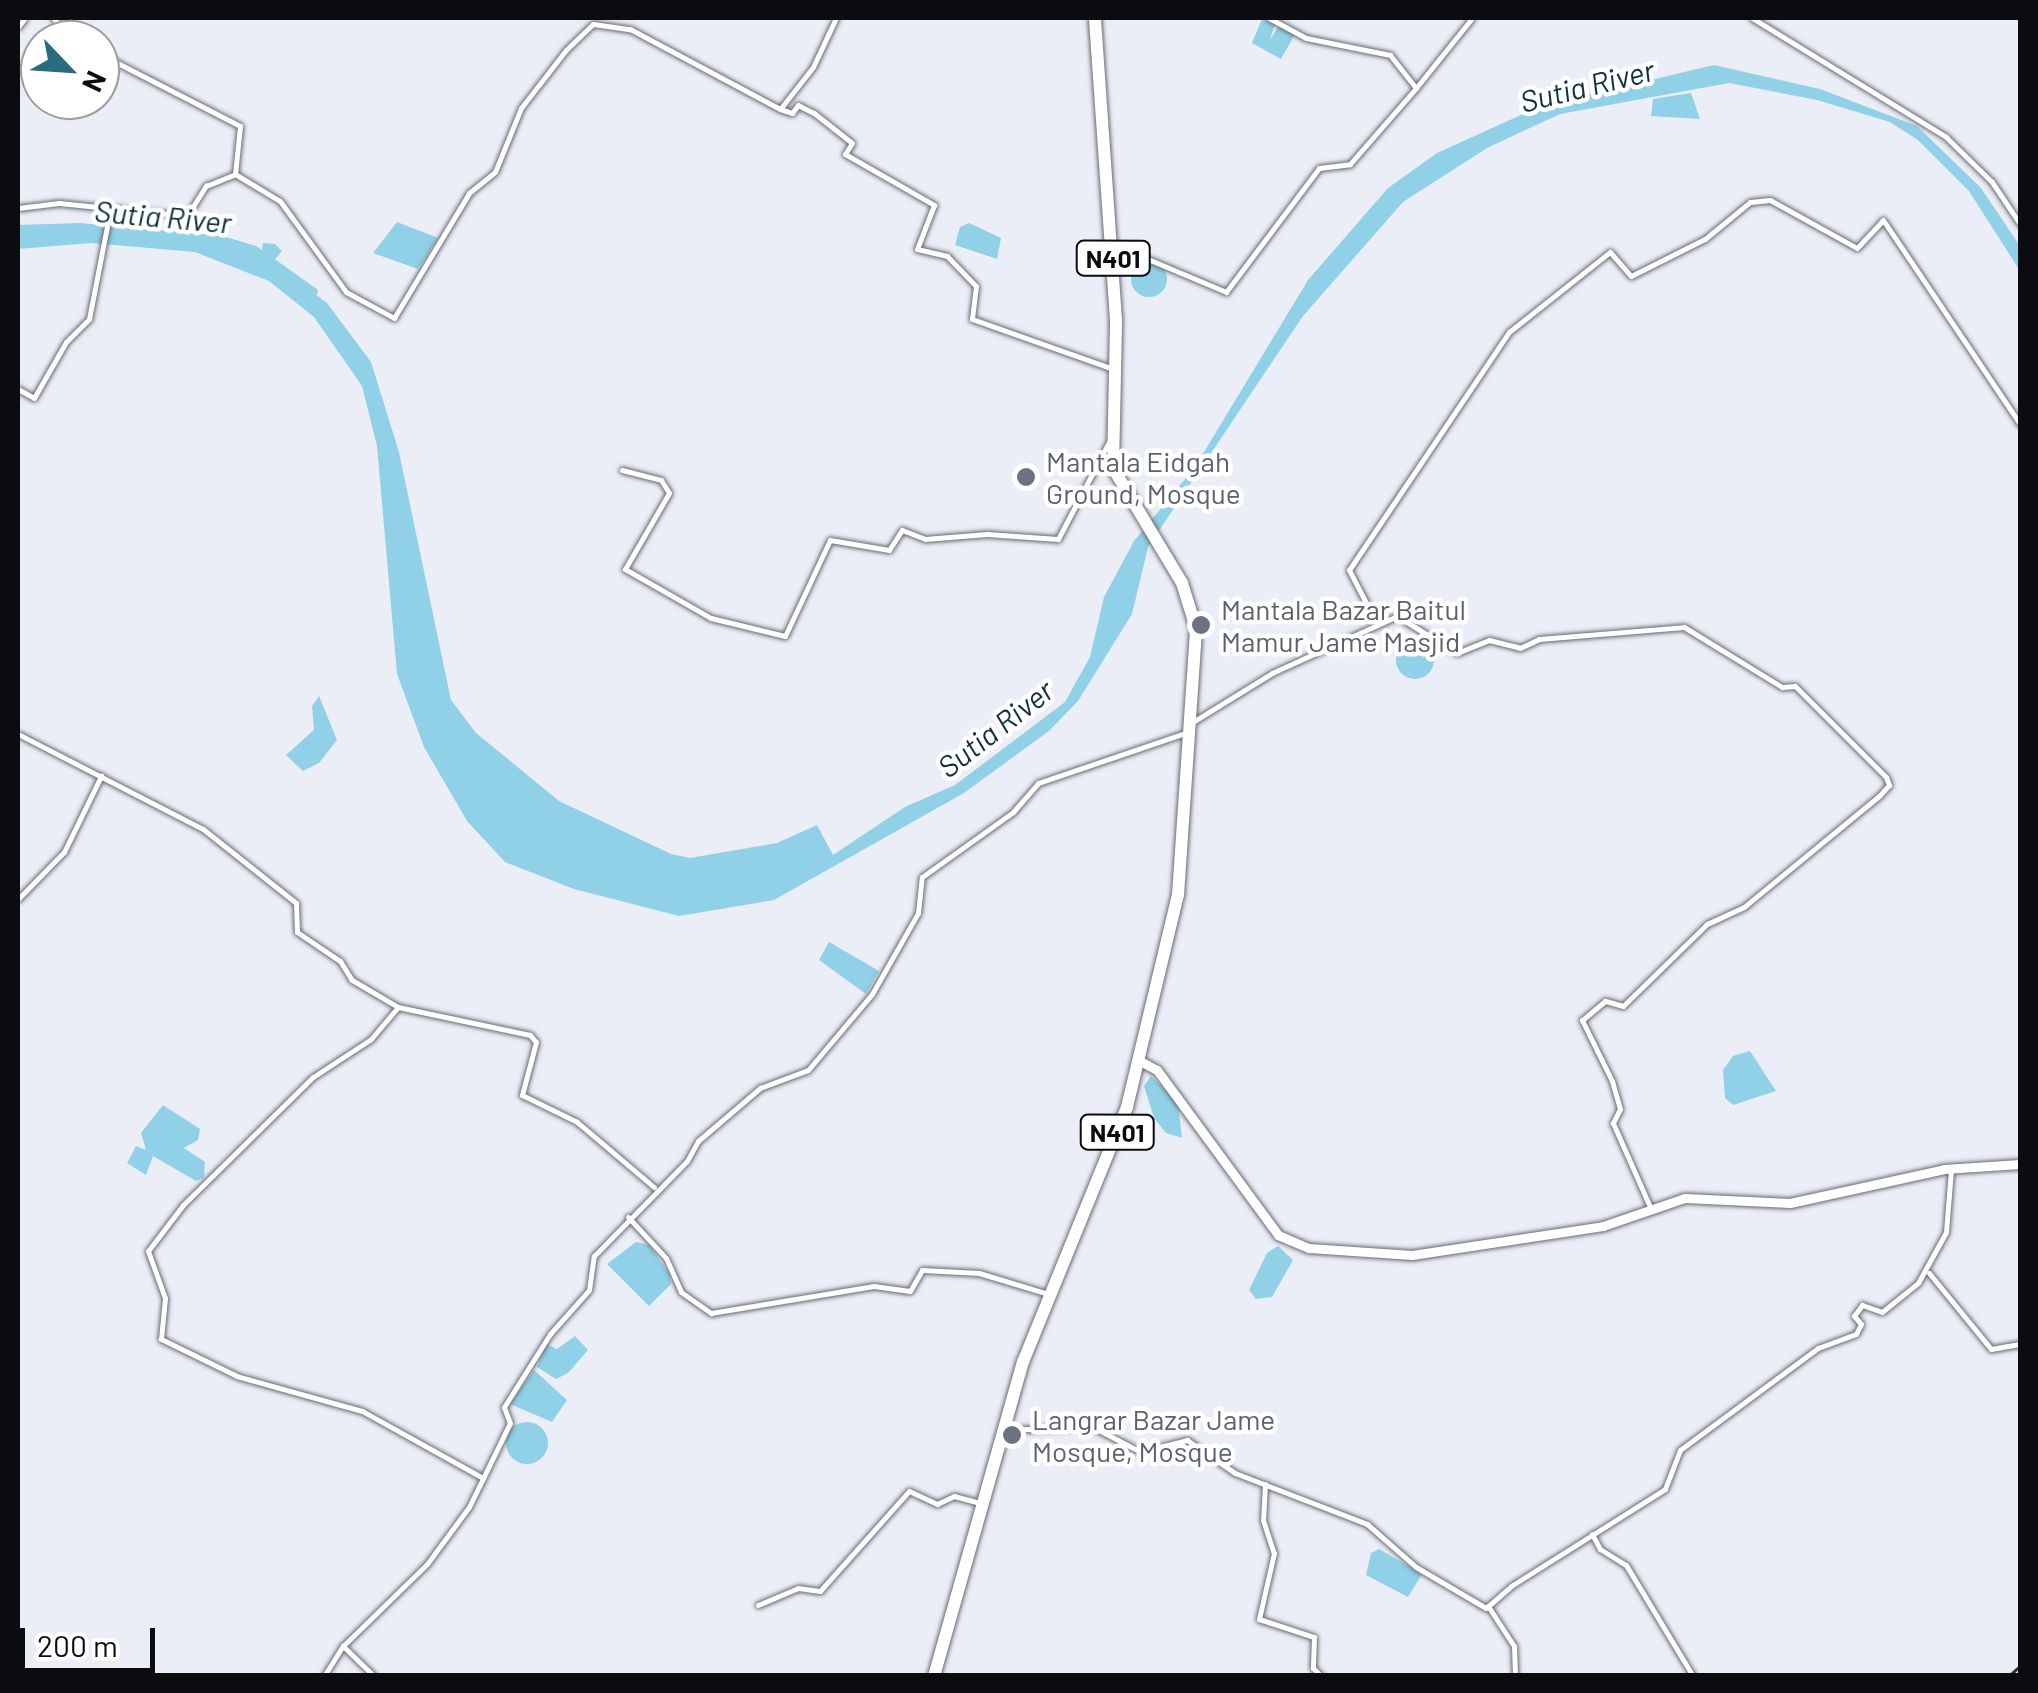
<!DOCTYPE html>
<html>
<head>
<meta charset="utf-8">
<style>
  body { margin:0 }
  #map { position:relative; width:2038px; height:1693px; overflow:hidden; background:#ebeef7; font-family:Barlow,sans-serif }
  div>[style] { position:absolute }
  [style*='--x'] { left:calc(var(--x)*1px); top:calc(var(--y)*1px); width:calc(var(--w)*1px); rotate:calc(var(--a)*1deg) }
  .water>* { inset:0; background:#90d1e7 }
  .round { border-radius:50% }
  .river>* { height:8px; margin:-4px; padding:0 4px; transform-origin:4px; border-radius:4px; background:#90d1e7 }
  .roads { filter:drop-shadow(0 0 2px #696b73) drop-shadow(0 0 2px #696b73) }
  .street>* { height:5px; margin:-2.5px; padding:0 2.5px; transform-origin:2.5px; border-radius:2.5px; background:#fff }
  .secondary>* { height:9px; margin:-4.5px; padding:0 4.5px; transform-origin:4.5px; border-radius:4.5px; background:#fff }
  .highway>* { height:12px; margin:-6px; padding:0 6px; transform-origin:6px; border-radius:6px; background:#fff }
  .rail>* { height:2.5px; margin-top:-1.25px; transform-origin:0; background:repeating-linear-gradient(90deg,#313236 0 20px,transparent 0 30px) }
  .dots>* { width:28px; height:28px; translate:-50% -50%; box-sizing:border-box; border:5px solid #fff; border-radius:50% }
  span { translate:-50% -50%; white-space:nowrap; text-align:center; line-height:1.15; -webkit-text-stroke:9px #fff; paint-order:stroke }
  .shield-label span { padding:2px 8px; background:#fff; border:2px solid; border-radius:8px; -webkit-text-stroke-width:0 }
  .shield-label { font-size:25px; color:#0b0c0f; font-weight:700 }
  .worship-label { font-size:28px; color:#5b616d }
  .left { translate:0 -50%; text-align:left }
  .water-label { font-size:30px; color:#10313a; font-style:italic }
  .frame { position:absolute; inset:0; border:20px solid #0b0c0f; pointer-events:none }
  .north { position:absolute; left:20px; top:20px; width:100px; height:100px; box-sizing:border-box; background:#fff; border:2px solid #9d9e9f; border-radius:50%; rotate:115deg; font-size:28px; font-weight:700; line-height:40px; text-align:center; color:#0b0c0f }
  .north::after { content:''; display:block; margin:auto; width:35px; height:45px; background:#2b6b80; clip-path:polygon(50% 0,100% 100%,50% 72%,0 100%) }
  .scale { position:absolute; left:20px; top:1628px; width:135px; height:45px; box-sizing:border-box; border:5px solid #0b0c0f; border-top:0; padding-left:12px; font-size:30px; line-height:35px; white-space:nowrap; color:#0b0c0f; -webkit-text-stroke:8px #fff; paint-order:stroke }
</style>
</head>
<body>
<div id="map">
  <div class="water">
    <i style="clip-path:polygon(1262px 19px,1275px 24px,1270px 40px,1278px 27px,1295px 34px,1281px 59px,1252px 43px)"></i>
    <i style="clip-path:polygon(1714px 65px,1820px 89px,1917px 126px,1981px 188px,2020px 246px,2020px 271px,1969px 191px,1918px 140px,1890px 122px,1817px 100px,1729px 83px,1560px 114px,1487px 148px,1403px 202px,1303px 316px,1148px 547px,1132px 614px,1078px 701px,1049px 731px,964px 793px,774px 900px,679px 916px,574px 889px,505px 862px,467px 821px,424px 747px,397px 674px,377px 446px,362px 386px,314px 317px,269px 281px,195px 252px,91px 243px,18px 249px,18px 225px,79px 223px,203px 234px,261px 254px,263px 243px,275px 244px,282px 251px,273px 262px,327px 303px,371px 362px,399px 452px,451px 700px,476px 733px,559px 801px,671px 854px,690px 858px,777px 843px,817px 825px,833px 855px,905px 807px,955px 785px,1065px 702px,1090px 657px,1104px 597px,1134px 541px,1195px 467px,1308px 280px,1388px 188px,1437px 153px,1541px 106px)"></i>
    <i style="clip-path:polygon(1691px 93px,1700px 119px,1651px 116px,1653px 99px)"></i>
    <i style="clip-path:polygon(397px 222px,438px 238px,418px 269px,373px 253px)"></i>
    <i style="clip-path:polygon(969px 223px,1001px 238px,997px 259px,955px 245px,960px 227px)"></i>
    <i class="round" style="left:1131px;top:261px;width:36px;height:36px"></i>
    <i class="round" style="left:1396px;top:641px;width:38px;height:38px"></i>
    <i style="clip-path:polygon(319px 696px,337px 740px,319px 763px,303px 771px,286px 755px,314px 730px,312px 706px)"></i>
    <i style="clip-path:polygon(829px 942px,879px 971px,866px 994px,819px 960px)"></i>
    <i style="clip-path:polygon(1750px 1051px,1776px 1091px,1733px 1105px,1725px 1098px,1723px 1070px,1733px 1056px)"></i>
    <i style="clip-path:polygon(1151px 1076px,1178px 1103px,1182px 1138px,1166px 1133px,1154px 1118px,1144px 1086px)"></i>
    <i style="clip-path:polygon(163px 1105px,200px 1129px,198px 1140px,184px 1148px,205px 1162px,204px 1178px,196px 1181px,153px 1156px,146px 1175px,127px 1163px,136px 1146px,146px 1150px,141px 1133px)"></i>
    <i style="clip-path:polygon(636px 1242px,649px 1245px,669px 1273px,671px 1284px,649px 1306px,607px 1264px)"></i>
    <i style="clip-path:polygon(1278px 1246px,1293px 1260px,1272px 1297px,1256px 1299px,1249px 1290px,1267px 1253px)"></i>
    <i style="clip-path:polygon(575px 1336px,588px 1350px,568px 1373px,556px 1379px,537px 1367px,546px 1344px,557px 1349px)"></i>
    <i style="clip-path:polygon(534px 1370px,567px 1400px,552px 1422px,510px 1404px)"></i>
    <i class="round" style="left:506px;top:1422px;width:42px;height:42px"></i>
    <i style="clip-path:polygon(1379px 1549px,1422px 1574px,1408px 1597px,1366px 1575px,1371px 1553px)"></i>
  </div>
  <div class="river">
    <i style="--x:209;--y:236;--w:48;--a:16.9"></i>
    <i style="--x:255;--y:250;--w:72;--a:35.4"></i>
  </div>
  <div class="roads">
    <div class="street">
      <i style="--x:53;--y:18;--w:33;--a:43"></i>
      <i style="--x:1269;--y:18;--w:42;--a:28.4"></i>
      <i style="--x:1306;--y:38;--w:86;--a:11.4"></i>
      <i style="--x:1390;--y:55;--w:42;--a:51.8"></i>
      <i style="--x:1416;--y:88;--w:90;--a:-51.3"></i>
      <i style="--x:1752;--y:18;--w:228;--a:31.5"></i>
      <i style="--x:1946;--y:137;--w:64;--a:44.4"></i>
      <i style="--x:1992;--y:182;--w:50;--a:56.3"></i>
      <i style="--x:18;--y:27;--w:11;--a:-52"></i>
      <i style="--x:100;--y:54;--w:157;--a:27.2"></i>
      <i style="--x:240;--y:126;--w:48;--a:95.9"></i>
      <i style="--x:235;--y:174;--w:52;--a:31"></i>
      <i style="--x:280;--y:201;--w:112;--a:54"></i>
      <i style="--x:346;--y:292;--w:55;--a:28.4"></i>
      <i style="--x:394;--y:318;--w:146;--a:-59"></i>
      <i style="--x:469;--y:193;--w:33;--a:-39"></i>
      <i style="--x:495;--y:172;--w:69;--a:-67.9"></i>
      <i style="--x:521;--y:108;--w:73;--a:-52.2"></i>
      <i style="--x:566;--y:50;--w:37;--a:-44"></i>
      <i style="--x:593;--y:24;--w:37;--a:8"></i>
      <i style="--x:630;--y:29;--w:170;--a:28.1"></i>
      <i style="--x:780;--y:109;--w:13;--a:18"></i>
      <i style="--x:792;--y:113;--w:10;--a:-53"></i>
      <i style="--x:798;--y:105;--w:18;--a:27"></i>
      <i style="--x:814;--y:113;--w:48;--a:38.3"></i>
      <i style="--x:852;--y:143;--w:13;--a:122"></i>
      <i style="--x:845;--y:154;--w:103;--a:29.8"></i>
      <i style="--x:934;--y:205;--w:47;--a:111.1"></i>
      <i style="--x:917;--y:249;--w:31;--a:13"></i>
      <i style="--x:947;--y:256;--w:42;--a:46"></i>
      <i style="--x:976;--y:286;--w:33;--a:97"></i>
      <i style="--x:972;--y:319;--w:150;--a:19.5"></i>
      <i style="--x:781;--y:108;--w:52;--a:-52"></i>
      <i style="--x:813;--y:67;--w:54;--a:-64.9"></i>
      <i style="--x:18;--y:208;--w:41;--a:-7"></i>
      <i style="--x:59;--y:203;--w:129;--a:5.8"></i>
      <i style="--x:187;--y:216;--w:36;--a:-58"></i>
      <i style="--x:206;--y:186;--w:31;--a:-22"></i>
      <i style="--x:1112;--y:244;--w:124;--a:22.8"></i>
      <i style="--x:1226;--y:292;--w:155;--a:-53.1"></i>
      <i style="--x:1319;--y:168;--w:31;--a:-7"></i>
      <i style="--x:1350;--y:164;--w:101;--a:-49"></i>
      <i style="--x:18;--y:389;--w:18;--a:29"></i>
      <i style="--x:34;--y:398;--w:64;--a:-60.3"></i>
      <i style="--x:66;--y:342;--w:33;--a:-45"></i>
      <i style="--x:89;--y:319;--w:110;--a:-79"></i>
      <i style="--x:622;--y:470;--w:40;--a:14.4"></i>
      <i style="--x:661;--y:480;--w:15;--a:58"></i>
      <i style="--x:669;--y:493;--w:88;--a:120.1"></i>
      <i style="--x:625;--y:569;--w:99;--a:29.7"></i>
      <i style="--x:711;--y:618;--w:76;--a:13.7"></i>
      <i style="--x:785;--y:636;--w:106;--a:-64.9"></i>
      <i style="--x:830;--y:540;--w:60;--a:9.6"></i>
      <i style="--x:889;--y:550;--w:24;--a:-57"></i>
      <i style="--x:902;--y:530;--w:25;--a:21"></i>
      <i style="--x:925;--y:539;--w:62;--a:-4.6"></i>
      <i style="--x:987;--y:534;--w:71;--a:4"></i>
      <i style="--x:1058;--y:539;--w:110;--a:-62.3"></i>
      <i style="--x:1376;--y:622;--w:59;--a:-117.4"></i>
      <i style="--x:1349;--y:570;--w:287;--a:-56.1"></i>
      <i style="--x:1509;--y:332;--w:129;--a:-38.4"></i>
      <i style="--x:1610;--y:252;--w:32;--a:49"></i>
      <i style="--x:1631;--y:276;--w:83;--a:-26.6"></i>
      <i style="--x:1705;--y:239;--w:58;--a:-39.4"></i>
      <i style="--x:1750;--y:202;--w:20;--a:-6"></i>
      <i style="--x:1770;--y:200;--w:99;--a:28.9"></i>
      <i style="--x:1857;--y:248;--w:38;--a:-47"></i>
      <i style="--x:1883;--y:220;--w:246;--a:56.1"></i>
      <i style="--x:1191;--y:723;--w:95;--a:-31.7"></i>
      <i style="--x:1272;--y:673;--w:137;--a:-24.5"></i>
      <i style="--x:1397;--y:616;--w:70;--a:31.7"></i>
      <i style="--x:1457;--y:653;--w:35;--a:-22"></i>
      <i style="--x:1489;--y:640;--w:32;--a:14"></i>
      <i style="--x:1520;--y:648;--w:21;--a:-25"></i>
      <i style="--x:1539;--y:639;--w:145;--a:-4.7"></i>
      <i style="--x:1684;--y:627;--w:115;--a:31.5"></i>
      <i style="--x:1782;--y:687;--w:13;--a:-4"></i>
      <i style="--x:1795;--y:686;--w:129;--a:45"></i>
      <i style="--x:1886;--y:777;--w:9;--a:69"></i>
      <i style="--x:1889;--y:785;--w:15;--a:132"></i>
      <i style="--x:1879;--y:796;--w:175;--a:140.6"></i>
      <i style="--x:1744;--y:907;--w:41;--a:155.3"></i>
      <i style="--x:1707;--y:924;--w:117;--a:135.7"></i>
      <i style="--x:1623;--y:1006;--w:19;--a:-164"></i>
      <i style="--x:1605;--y:1001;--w:30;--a:140"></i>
      <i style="--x:1582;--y:1020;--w:68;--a:63.8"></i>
      <i style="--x:1612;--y:1081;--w:29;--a:74"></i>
      <i style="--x:1620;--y:1109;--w:16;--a:117"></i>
      <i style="--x:1613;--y:1123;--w:94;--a:66.2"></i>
      <i style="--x:18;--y:734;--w:208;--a:27.2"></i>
      <i style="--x:203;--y:829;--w:119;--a:38.5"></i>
      <i style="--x:296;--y:903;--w:29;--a:88"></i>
      <i style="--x:297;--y:932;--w:52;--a:34"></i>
      <i style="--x:340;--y:961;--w:22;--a:58"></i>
      <i style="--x:352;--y:980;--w:53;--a:30.4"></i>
      <i style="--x:18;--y:899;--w:66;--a:-45.6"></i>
      <i style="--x:64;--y:852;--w:85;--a:-64"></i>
      <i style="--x:628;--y:1217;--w:56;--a:47.2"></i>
      <i style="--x:666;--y:1258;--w:37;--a:66"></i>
      <i style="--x:681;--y:1292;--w:37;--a:35"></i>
      <i style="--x:711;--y:1313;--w:165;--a:-9.4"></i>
      <i style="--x:874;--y:1286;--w:36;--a:8"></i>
      <i style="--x:910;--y:1291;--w:24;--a:-60"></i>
      <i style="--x:922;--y:1270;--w:57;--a:3"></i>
      <i style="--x:979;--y:1273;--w:72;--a:16.9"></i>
      <i style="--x:1929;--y:1273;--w:98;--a:50.8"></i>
      <i style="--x:1991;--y:1349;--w:29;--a:-10"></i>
      <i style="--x:1006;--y:1430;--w:85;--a:-2.7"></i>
      <i style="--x:1091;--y:1426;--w:56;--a:27.5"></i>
      <i style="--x:1141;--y:1452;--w:48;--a:-14.6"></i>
      <i style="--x:1187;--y:1440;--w:58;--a:34.5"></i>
      <i style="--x:1235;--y:1473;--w:142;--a:21.1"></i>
      <i style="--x:1367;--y:1524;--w:65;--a:41.3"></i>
      <i style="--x:1416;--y:1567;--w:81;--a:30.4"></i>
      <i style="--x:1486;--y:1608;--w:33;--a:-41"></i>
      <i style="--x:1511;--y:1586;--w:182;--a:-32.2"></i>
      <i style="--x:1665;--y:1489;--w:42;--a:-69"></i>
      <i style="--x:1680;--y:1450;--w:172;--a:-36.5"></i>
      <i style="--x:1818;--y:1348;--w:40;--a:-20.2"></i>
      <i style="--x:1856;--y:1334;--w:11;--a:-63"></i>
      <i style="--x:1861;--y:1324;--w:11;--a:-131"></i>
      <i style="--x:1854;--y:1316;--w:14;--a:-54"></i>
      <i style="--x:1862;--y:1305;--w:21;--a:19"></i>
      <i style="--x:1882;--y:1312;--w:46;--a:-38.9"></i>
      <i style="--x:1918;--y:1283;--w:58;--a:-61.2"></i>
      <i style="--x:1946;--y:1232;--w:62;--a:-85.4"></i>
      <i style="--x:483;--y:1478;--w:138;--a:-151"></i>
      <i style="--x:362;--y:1411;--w:130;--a:-164.4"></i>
      <i style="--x:237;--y:1376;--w:85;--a:-154"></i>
      <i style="--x:161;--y:1339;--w:41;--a:-84.4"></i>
      <i style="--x:165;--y:1298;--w:50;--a:-109.9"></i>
      <i style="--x:148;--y:1251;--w:58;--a:-52.7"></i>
      <i style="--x:183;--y:1205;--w:182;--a:-44.6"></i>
      <i style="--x:313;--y:1077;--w:69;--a:-33.2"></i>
      <i style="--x:371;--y:1039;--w:42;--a:-49.8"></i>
      <i style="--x:398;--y:1007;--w:135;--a:12"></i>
      <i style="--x:530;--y:1035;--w:9;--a:49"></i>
      <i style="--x:536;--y:1042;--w:55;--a:104.8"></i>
      <i style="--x:522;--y:1095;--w:61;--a:26.1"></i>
      <i style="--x:577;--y:1122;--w:101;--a:40.2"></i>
      <i style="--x:1265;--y:1484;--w:36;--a:93"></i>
      <i style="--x:1263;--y:1520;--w:35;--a:72"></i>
      <i style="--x:1274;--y:1553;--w:68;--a:102.8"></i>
      <i style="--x:1259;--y:1619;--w:58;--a:18.1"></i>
      <i style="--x:1314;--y:1637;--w:31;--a:92"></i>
      <i style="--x:1313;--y:1668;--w:11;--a:45"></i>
      <i style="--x:1592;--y:1534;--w:17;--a:62"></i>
      <i style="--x:1600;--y:1549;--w:31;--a:32"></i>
      <i style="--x:1626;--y:1565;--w:130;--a:58.9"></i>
      <i style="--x:758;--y:1605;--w:43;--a:-23"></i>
      <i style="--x:798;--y:1588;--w:22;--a:8"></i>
      <i style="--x:820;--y:1591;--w:134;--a:-48.3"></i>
      <i style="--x:909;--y:1491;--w:31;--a:25"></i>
      <i style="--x:937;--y:1504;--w:19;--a:-25"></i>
      <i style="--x:954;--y:1496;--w:27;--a:15"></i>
      <i style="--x:1488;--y:1606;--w:48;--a:57"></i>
      <i style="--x:1514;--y:1646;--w:30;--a:88"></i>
      <i style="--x:343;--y:1646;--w:43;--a:44.1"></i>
      <i style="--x:324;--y:1676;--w:36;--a:-58"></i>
      <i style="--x:343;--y:1646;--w:117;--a:-44.3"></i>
      <i style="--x:427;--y:1564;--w:71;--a:-53.6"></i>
      <i style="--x:469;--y:1507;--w:93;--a:-64"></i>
      <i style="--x:510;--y:1423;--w:17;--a:-111"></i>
      <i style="--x:504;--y:1407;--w:86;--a:-57.8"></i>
      <i style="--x:550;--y:1334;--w:59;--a:-48.4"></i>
      <i style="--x:589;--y:1290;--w:34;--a:-82"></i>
      <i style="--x:594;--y:1256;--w:133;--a:-45.6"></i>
      <i style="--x:687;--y:1161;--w:23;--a:-61"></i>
      <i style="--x:698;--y:1141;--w:82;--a:-40.5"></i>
      <i style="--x:760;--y:1088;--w:51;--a:-20.6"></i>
      <i style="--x:808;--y:1070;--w:99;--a:-49.9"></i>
      <i style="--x:872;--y:994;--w:93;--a:-60.4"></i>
      <i style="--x:918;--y:913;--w:36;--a:-84"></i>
      <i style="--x:922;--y:877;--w:112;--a:-35.5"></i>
      <i style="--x:1013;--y:812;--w:38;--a:-49"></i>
      <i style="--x:1038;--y:783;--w:158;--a:-18.8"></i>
    </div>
    <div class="secondary">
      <i style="--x:1140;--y:1061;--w:19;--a:28"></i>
      <i style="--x:1157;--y:1070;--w:205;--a:53.7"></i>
      <i style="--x:1278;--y:1235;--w:34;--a:23"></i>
      <i style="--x:1309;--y:1248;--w:103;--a:3.9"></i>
      <i style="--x:1412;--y:1255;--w:193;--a:-8.6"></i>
      <i style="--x:1603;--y:1226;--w:87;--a:-18.9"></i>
      <i style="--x:1685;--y:1198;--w:105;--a:2.7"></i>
      <i style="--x:1790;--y:1203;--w:158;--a:-12.4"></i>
      <i style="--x:1944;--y:1169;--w:76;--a:-3.8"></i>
    </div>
    <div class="highway">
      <i style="--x:934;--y:1676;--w:326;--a:-74.2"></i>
      <i style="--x:1023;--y:1362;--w:275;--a:-67.8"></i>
      <i style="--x:1127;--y:1107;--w:218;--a:-76.5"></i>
      <i style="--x:1178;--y:895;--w:268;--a:-86.1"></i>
      <i style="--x:1196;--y:628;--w:47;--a:-107.3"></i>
      <i style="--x:1182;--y:583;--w:134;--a:-121"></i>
      <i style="--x:1113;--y:468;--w:148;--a:-88.8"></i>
      <i style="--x:1116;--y:320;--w:303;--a:-94"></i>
    </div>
  </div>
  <div class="rail">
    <i style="--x:2009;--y:1676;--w:15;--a:-42"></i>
  </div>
  <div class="dots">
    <i style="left:1026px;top:477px;background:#6b7280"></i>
    <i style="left:1201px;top:625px;background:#6b7280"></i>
    <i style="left:1012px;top:1435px;background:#6b7280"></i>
  </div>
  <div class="shield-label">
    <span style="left:1113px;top:258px">N401</span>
    <span style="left:1117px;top:1132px">N401</span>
  </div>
  <div class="worship-label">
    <span class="left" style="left:1046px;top:477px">Mantala Eidgah<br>Ground, Mosque</span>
    <span class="left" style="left:1221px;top:625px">Mantala Bazar Baitul<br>Mamur Jame Masjid</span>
    <span class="left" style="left:1032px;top:1435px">Langrar Bazar Jame<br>Mosque, Mosque</span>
  </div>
  <div class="water-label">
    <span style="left:1587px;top:85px;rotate:-14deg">Sutia River</span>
    <span style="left:163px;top:216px;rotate:5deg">Sutia River</span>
    <span style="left:995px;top:728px;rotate:-38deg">Sutia River</span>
  </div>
  <div class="frame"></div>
  <div class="north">N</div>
  <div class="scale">200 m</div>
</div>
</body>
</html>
